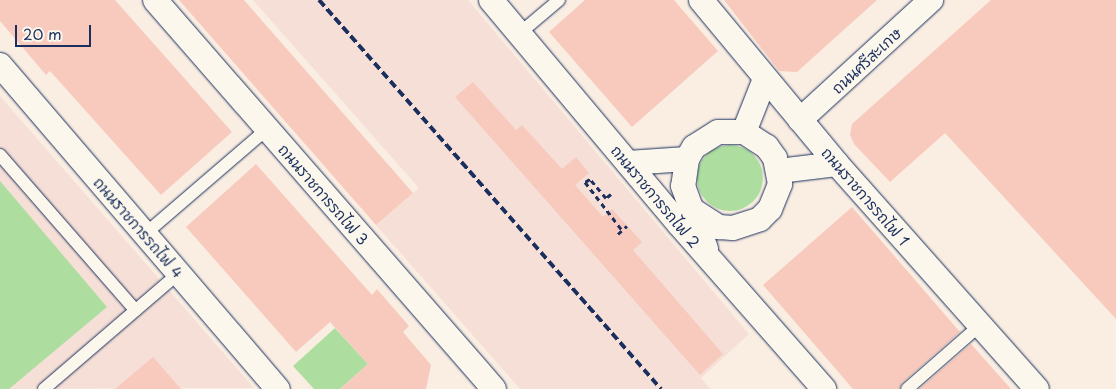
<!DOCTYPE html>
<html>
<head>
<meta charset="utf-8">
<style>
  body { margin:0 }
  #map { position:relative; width:1116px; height:389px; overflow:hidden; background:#faeee3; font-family:"Playpen Sans","Playpen Sans Thai",sans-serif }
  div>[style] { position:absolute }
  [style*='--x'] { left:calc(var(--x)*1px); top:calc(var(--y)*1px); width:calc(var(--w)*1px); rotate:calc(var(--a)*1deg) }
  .built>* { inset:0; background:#f5dfd6 }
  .green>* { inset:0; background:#adde9f }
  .round { border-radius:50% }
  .building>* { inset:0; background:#f8cabd }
  .path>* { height:3px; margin-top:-1.5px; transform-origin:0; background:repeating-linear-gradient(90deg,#1b2f5e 0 5px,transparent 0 9px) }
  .roads { filter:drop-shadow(0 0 1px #1b2f5e) drop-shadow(0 0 1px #1b2f5e) }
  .lane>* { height:12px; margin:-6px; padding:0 6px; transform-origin:6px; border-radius:6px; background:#fbf7ec }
  .street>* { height:24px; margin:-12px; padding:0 12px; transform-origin:12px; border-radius:12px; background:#fbf7ec }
  .rail>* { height:4px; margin-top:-2px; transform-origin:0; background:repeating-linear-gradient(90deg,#1b2f5e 0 8px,transparent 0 12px) }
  span { translate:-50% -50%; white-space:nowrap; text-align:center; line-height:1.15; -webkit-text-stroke:4px #fbf7ec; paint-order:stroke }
  .street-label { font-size:15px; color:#1b2f5e }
  .scale { position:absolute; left:15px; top:25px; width:76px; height:22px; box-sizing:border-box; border:2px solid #1b2f5e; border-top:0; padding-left:6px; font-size:15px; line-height:18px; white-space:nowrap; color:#1b2f5e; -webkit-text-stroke:4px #fbf7ec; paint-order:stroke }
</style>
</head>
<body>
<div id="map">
  <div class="built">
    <i style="clip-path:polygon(253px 0,468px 0,749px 334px,701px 378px,710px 389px,520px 389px,376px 225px,419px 188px)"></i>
    <i style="clip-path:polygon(0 96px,254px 388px,0 389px)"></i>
  </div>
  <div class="green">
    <i class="round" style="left:697px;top:145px;width:66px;height:66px"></i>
    <i style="clip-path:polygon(0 181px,107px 307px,9px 389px,0 389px)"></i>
    <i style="clip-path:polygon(335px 328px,368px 364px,340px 389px,314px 389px,293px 366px)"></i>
  </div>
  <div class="building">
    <i style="clip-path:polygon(0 0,115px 0,232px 132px,161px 195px,50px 71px,46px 75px,0 21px)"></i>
    <i style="clip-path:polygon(179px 0,244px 0,413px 193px,376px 225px)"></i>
    <i style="clip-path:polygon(585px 0,674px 0,718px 51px,632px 127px,549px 32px)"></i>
    <i style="clip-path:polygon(724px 0,877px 0,797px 72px,779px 71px)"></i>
    <i style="clip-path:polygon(991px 0,1116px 0,1116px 319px,945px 133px,890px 182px,854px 144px,850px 135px,852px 124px)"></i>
    <i style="clip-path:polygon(473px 82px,516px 130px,522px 125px,562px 169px,576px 157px,589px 173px,575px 185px,603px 217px,612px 209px,642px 242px,633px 250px,723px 354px,700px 375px,455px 97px)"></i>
    <i style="clip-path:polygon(256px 164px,372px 295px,377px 289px,409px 326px,403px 332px,431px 365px,426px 389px,340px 389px,368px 364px,330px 322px,296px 352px,186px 227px)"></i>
    <i style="clip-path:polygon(852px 207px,960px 332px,902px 383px,899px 389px,853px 389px,763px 285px)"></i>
    <i style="clip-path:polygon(971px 344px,1011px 389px,919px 389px)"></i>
    <i style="clip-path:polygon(153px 357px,181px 389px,115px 389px)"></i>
  </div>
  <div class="path">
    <i style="--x:611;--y:194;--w:6;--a:141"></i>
    <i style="--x:606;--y:198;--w:25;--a:-130"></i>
    <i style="--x:590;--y:179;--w:6;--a:149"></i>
    <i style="--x:585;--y:182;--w:61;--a:52.4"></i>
    <i style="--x:618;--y:234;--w:12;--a:-42"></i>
  </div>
  <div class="roads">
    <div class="lane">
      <i style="--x:520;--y:33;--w:51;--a:-40.2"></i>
      <i style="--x:0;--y:155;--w:206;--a:48.9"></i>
      <i style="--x:145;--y:234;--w:161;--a:-40.7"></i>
      <i style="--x:44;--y:389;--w:178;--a:-40.7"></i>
      <i style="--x:907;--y:389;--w:97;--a:-41.2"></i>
    </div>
    <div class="street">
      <i style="--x:155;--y:0;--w:516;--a:48.93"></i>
      <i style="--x:491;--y:0;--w:292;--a:50"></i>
      <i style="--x:679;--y:224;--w:220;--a:48.7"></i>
      <i style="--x:701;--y:0;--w:213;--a:50.3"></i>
      <i style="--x:837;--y:164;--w:301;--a:48.4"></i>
      <i style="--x:0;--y:65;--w:427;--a:49.4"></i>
      <i style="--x:800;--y:120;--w:178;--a:-42.5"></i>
      <i style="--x:744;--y:132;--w:57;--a:-68.4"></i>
      <i style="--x:628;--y:163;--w:59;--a:-3.9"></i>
      <i style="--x:779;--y:171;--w:58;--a:-6.9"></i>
      <i style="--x:694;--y:211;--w:30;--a:33"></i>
      <i style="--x:719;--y:227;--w:14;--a:4"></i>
      <i style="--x:733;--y:228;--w:28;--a:-18"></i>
      <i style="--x:760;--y:219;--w:14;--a:-45"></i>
      <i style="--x:770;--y:209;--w:27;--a:-68"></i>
      <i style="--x:780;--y:184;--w:26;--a:-101"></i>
      <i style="--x:775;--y:158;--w:14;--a:-126"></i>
      <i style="--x:767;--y:147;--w:27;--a:-147"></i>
      <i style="--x:744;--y:132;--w:26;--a:180"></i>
      <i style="--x:718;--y:132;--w:28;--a:148"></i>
      <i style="--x:694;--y:147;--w:14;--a:120"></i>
      <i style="--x:687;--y:159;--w:27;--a:98"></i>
      <i style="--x:683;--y:186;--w:67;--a:69.9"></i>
    </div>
  </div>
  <div class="rail">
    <i style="--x:319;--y:0;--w:518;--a:48.68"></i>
  </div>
  <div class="street-label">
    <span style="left:866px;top:60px;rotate:-43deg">ถนนศรีสะเกษ</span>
    <span style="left:324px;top:194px;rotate:49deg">ถนนราชการรถไฟ 3</span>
    <span style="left:656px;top:196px;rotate:50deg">ถนนราชการรถไฟ 2</span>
    <span style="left:866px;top:196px;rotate:49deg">ถนนราชการรถไฟ 1</span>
    <span style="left:139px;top:227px;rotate:49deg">ถนนราชการรถไฟ 4</span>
  </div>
  <div class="scale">20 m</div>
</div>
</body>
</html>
